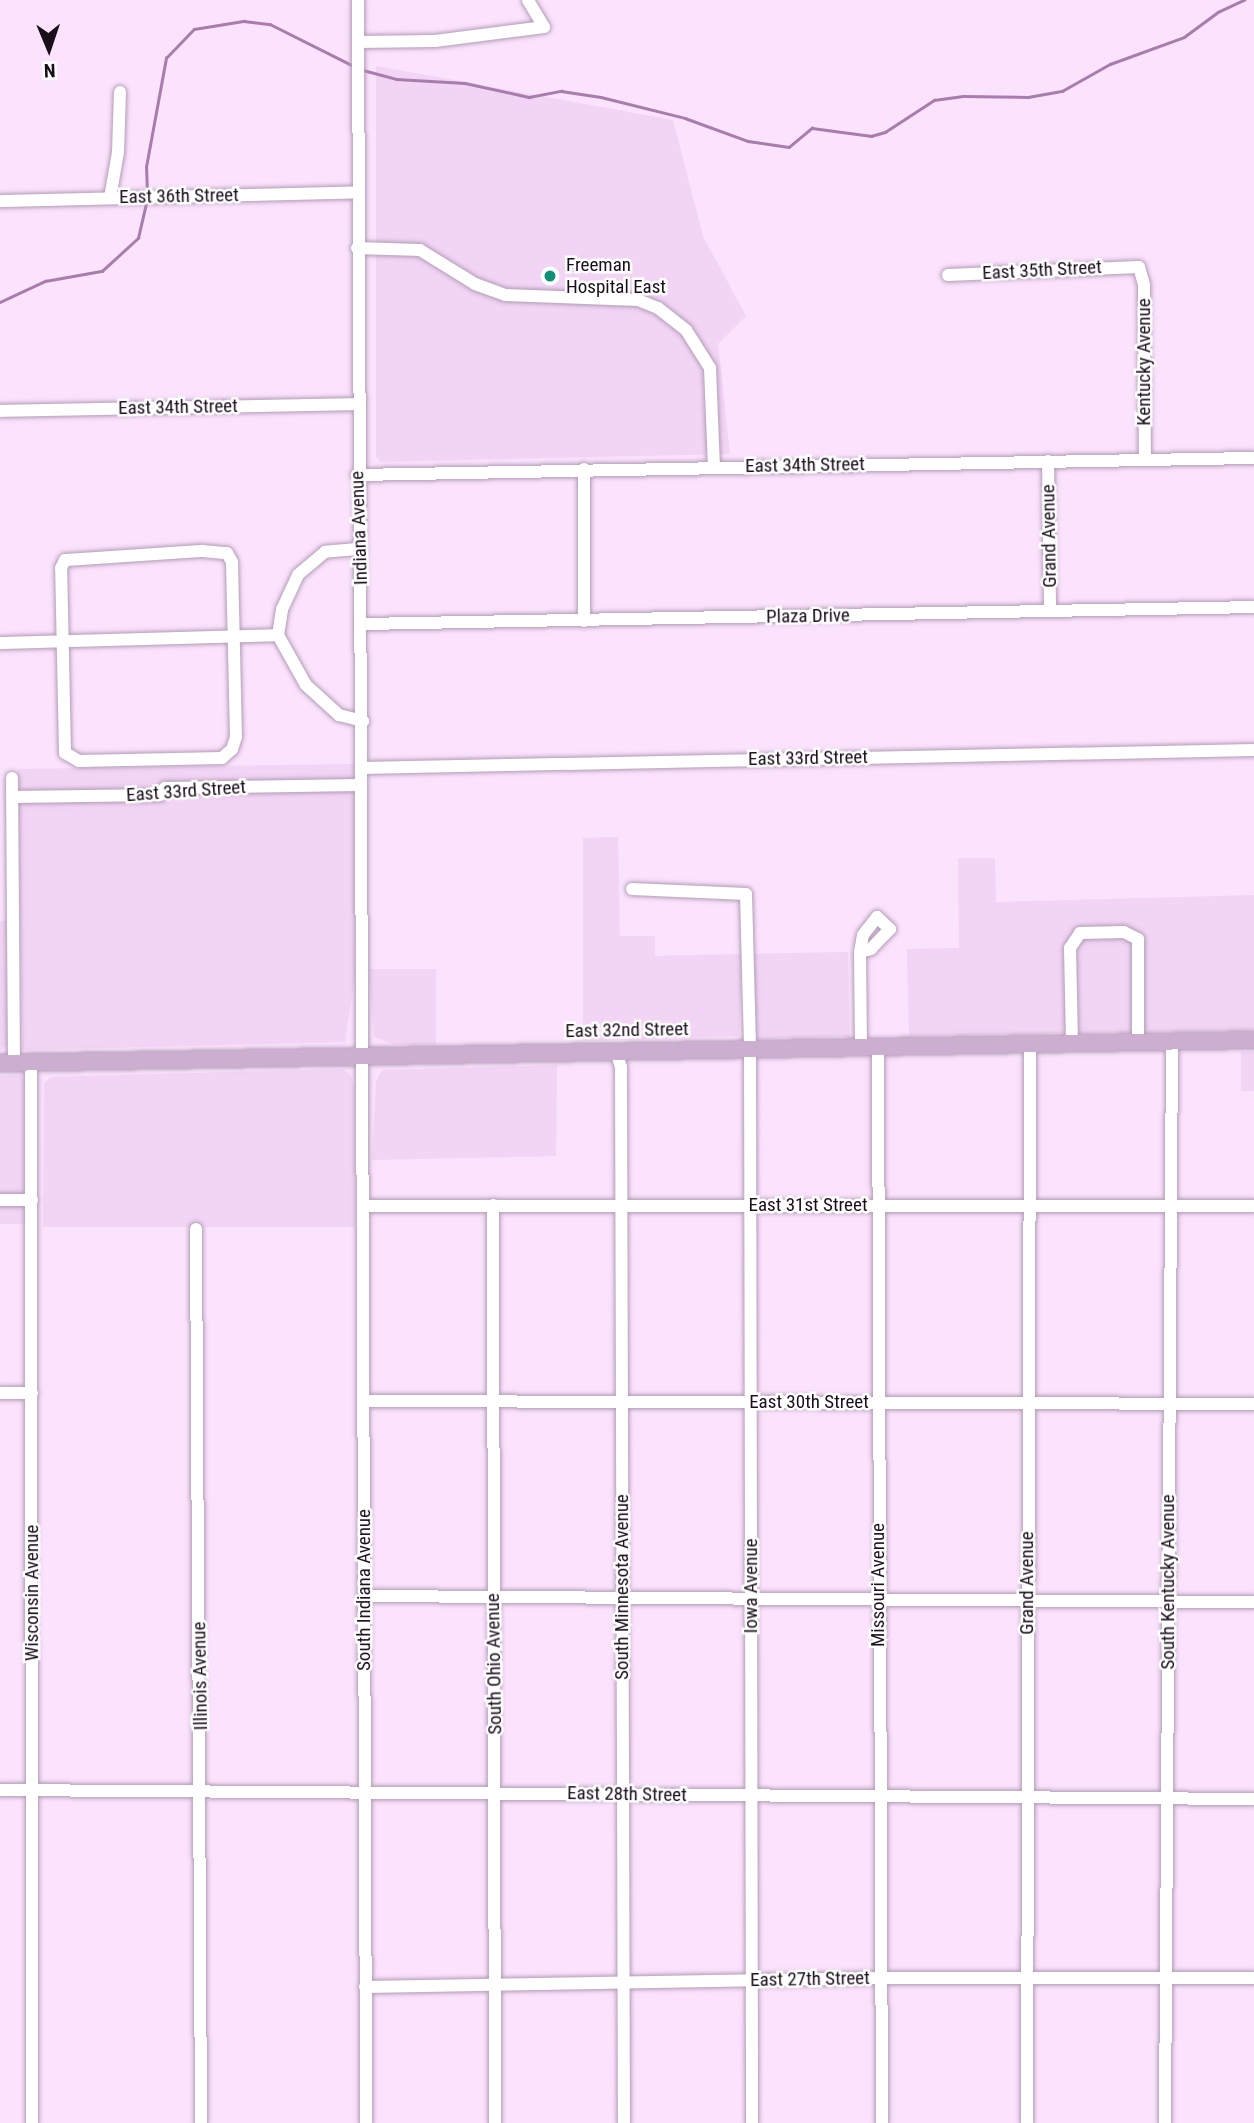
<!DOCTYPE html>
<html>
<head>
<meta charset="utf-8">
<style>
  body { margin:0 }
  #map { position:relative; width:1254px; height:2123px; overflow:hidden; background:#fbe2fd; font-family:"Roboto Condensed",sans-serif }
  div>[style] { position:absolute }
  [style*='--x'] { left:calc(var(--x)*1px); top:calc(var(--y)*1px); width:calc(var(--w)*1px); rotate:calc(var(--a)*1deg) }
  .built>* { inset:0; background:#f2d4f5; transform-origin:0 0 }
  .stream>* { height:2.5px; margin:-1.25px; padding:0 1.25px; transform-origin:1.25px; border-radius:1.25px; background:#a87cad }
  .roads { filter:drop-shadow(0 0 2px #b39cb6) drop-shadow(0 0 2px #b39cb6) }
  .minor>* { height:12px; margin:-6px; padding:0 6px; transform-origin:6px; border-radius:6px; background:#fff }
  .major>* { height:16px; margin:-8px; padding:0 8px; transform-origin:8px; border-radius:8px; background:#ccaed0 }
  .dots>* { width:19px; height:19px; translate:-50% -50%; box-sizing:border-box; border:4px solid #fff; border-radius:50% }
  span { translate:-50% -50%; white-space:nowrap; text-align:center; line-height:1.15; -webkit-text-stroke:5px #fff; paint-order:stroke }
  .street-label { font-size:19px; color:#180f19 }
  .poi-label { font-size:19px; color:#180f19 }
  .left { translate:0 -50%; text-align:left }
  .north { position:absolute; left:14px; top:14px; width:70px; height:70px; -webkit-text-stroke:5px #fff; paint-order:stroke; rotate:178deg; font-size:19px; font-weight:700; line-height:28px; text-align:center; color:#180f19 }
  .north::after { content:''; display:block; margin:auto; width:24px; height:32px; background:#180f19; clip-path:polygon(50% 0,100% 100%,50% 72%,0 100%) }
</style>
</head>
<body>
<div id="map">
  <div class="built">
    <i style="clip-path:polygon(376px 66px,673px 120px,703px 236px,746px 316px,718px 344px,730px 454px,380px 462px,376px 456px)"></i>
    <i style="clip-path:polygon(354px 764px,355px 975px,345px 1042px,23px 1050px,18px 769px)"></i>
    <i style="clip-path:polygon(618px 837px,620px 936px,655px 936px,655px 956px,742px 954px,739px 1036px,583px 1041px,583px 838px)"></i>
    <i style="clip-path:polygon(958px 858px,995px 858px,996px 902px,1254px 895px,1254px 1030px,909px 1036px,907px 949px,959px 948px)"></i>
    <i style="clip-path:polygon(0 921px,6px 921px,8px 1044px,0 1050px)"></i>
    <i style="left:848px;top:952px;width:85px;height:97px;rotate:89deg"></i>
    <i style="clip-path:polygon(369px 969px,436px 969px,436px 1044px,395px 1045px,374px 1037px)"></i>
    <i style="left:1254px;top:1052px;width:39px;height:13px;rotate:90deg"></i>
    <i style="clip-path:polygon(557px 1065px,556px 1156px,372px 1160px,376px 1081px,382px 1070px)"></i>
    <i style="clip-path:polygon(342px 1069px,350px 1074px,354px 1085px,355px 1227px,43px 1227px,44px 1083px,51px 1077px)"></i>
    <i style="clip-path:polygon(20px 1075px,26px 1083px,25px 1224px,0 1224px,0 1076px)"></i>
  </div>
  <div class="stream">
    <i style="--x:363;--y:70;--w:34;--a:15"></i>
    <i style="--x:396;--y:79;--w:69;--a:3.3"></i>
    <i style="--x:465;--y:83;--w:66;--a:12.3"></i>
    <i style="--x:529;--y:97;--w:33;--a:-11"></i>
    <i style="--x:561;--y:91;--w:40;--a:8.5"></i>
    <i style="--x:601;--y:97;--w:87;--a:14"></i>
    <i style="--x:685;--y:118;--w:67;--a:20.1"></i>
    <i style="--x:748;--y:141;--w:41;--a:8.3"></i>
    <i style="--x:789;--y:147;--w:30;--a:-40"></i>
    <i style="--x:812;--y:128;--w:60;--a:7.7"></i>
    <i style="--x:871;--y:136;--w:15;--a:-16"></i>
    <i style="--x:885;--y:132;--w:59;--a:-33.1"></i>
    <i style="--x:934;--y:100;--w:29;--a:-8"></i>
    <i style="--x:963;--y:96;--w:65;--a:0.9"></i>
    <i style="--x:1028;--y:97;--w:35;--a:-10"></i>
    <i style="--x:1062;--y:91;--w:55;--a:-29.4"></i>
    <i style="--x:1110;--y:64;--w:79;--a:-20"></i>
    <i style="--x:1184;--y:37;--w:42;--a:-36.3"></i>
    <i style="--x:1218;--y:12;--w:29;--a:-25"></i>
    <i style="--x:147;--y:194;--w:27;--a:-92"></i>
    <i style="--x:146;--y:167;--w:111;--a:-79.6"></i>
    <i style="--x:166;--y:58;--w:40;--a:-46"></i>
    <i style="--x:194;--y:29;--w:51;--a:-9.1"></i>
    <i style="--x:244;--y:21;--w:26;--a:7"></i>
    <i style="--x:270;--y:24;--w:94;--a:26.6"></i>
    <i style="--x:0;--y:302;--w:50;--a:-25"></i>
    <i style="--x:45;--y:281;--w:58;--a:-10"></i>
    <i style="--x:102;--y:271;--w:49;--a:-42.5"></i>
    <i style="--x:138;--y:238;--w:39;--a:-77"></i>
  </div>
  <div class="roads">
    <div class="minor">
      <i style="--x:358;--y:0;--w:2123;--a:89.78"></i>
      <i style="--x:358;--y:42;--w:77;--a:-0.7"></i>
      <i style="--x:435;--y:41;--w:110;--a:-7.3"></i>
      <i style="--x:544;--y:27;--w:31;--a:-121"></i>
      <i style="--x:110;--y:198;--w:47;--a:-80.1"></i>
      <i style="--x:118;--y:152;--w:60;--a:-88.1"></i>
      <i style="--x:0;--y:201;--w:357;--a:-1.4"></i>
      <i style="--x:357;--y:248;--w:63;--a:1.8"></i>
      <i style="--x:420;--y:250;--w:65;--a:31.7"></i>
      <i style="--x:475;--y:284;--w:32;--a:20"></i>
      <i style="--x:505;--y:295;--w:133;--a:2.2"></i>
      <i style="--x:638;--y:300;--w:22;--a:22"></i>
      <i style="--x:658;--y:308;--w:36;--a:38"></i>
      <i style="--x:686;--y:330;--w:45;--a:57.7"></i>
      <i style="--x:710;--y:368;--w:98;--a:87.7"></i>
      <i style="--x:948;--y:275;--w:191;--a:-2.4"></i>
      <i style="--x:1139;--y:267;--w:19;--a:74"></i>
      <i style="--x:1144;--y:285;--w:175;--a:89.7"></i>
      <i style="--x:0;--y:411;--w:357;--a:-1.1"></i>
      <i style="--x:1048;--y:461;--w:150;--a:89.2"></i>
      <i style="--x:584;--y:469;--w:152;--a:90"></i>
      <i style="--x:357;--y:475;--w:897;--a:-1.09"></i>
      <i style="--x:357;--y:549;--w:32;--a:175"></i>
      <i style="--x:325;--y:552;--w:35;--a:140"></i>
      <i style="--x:298;--y:575;--w:38;--a:115"></i>
      <i style="--x:282;--y:610;--w:25;--a:99"></i>
      <i style="--x:278;--y:635;--w:57;--a:60.8"></i>
      <i style="--x:306;--y:685;--w:45;--a:42.3"></i>
      <i style="--x:339;--y:715;--w:25;--a:14"></i>
      <i style="--x:202;--y:551;--w:25;--a:5"></i>
      <i style="--x:227;--y:553;--w:10;--a:61"></i>
      <i style="--x:232;--y:562;--w:175;--a:88.7"></i>
      <i style="--x:236;--y:737;--w:13;--a:108"></i>
      <i style="--x:232;--y:749;--w:13;--a:138"></i>
      <i style="--x:222;--y:758;--w:143;--a:178.8"></i>
      <i style="--x:79;--y:761;--w:16;--a:-150"></i>
      <i style="--x:65;--y:753;--w:185;--a:-91.2"></i>
      <i style="--x:61;--y:568;--w:9;--a:-63"></i>
      <i style="--x:65;--y:560;--w:137;--a:-3.8"></i>
      <i style="--x:363;--y:624;--w:891;--a:-1.09"></i>
      <i style="--x:0;--y:643;--w:278;--a:-1.6"></i>
      <i style="--x:361;--y:768;--w:893;--a:-1.15"></i>
      <i style="--x:12;--y:778;--w:285;--a:89.6"></i>
      <i style="--x:12;--y:797;--w:148;--a:-0.8"></i>
      <i style="--x:160;--y:795;--w:9;--a:-54"></i>
      <i style="--x:165;--y:788;--w:195;--a:-0.9"></i>
      <i style="--x:632;--y:889;--w:114;--a:2.5"></i>
      <i style="--x:746;--y:894;--w:154;--a:88.5"></i>
      <i style="--x:750;--y:1048;--w:1075;--a:89.89"></i>
      <i style="--x:877;--y:917;--w:18;--a:43"></i>
      <i style="--x:890;--y:929;--w:28;--a:134"></i>
      <i style="--x:871;--y:949;--w:11;--a:165"></i>
      <i style="--x:860;--y:952;--w:17;--a:-80"></i>
      <i style="--x:863;--y:935;--w:23;--a:-52"></i>
      <i style="--x:860;--y:952;--w:95;--a:89.4"></i>
      <i style="--x:1072;--y:1043;--w:95;--a:-91.2"></i>
      <i style="--x:1070;--y:948;--w:18;--a:-56"></i>
      <i style="--x:1080;--y:933;--w:44;--a:-1.3"></i>
      <i style="--x:1124;--y:932;--w:16;--a:27"></i>
      <i style="--x:1138;--y:939;--w:104;--a:90"></i>
      <i style="--x:878;--y:1047;--w:1076;--a:89.79"></i>
      <i style="--x:616;--y:1051;--w:17;--a:73"></i>
      <i style="--x:621;--y:1067;--w:1056;--a:89.84"></i>
      <i style="--x:31;--y:1063;--w:1060;--a:89.95"></i>
      <i style="--x:0;--y:1200;--w:32;--a:0"></i>
      <i style="--x:493;--y:1205;--w:918;--a:89.88"></i>
      <i style="--x:363;--y:1206;--w:891;--a:0"></i>
      <i style="--x:196;--y:1229;--w:894;--a:89.68"></i>
      <i style="--x:0;--y:1393;--w:32;--a:0"></i>
      <i style="--x:364;--y:1401;--w:890;--a:0.19"></i>
      <i style="--x:364;--y:1596;--w:890;--a:0.39"></i>
      <i style="--x:0;--y:1790;--w:1254;--a:0.41"></i>
      <i style="--x:365;--y:1987;--w:514;--a:-1"></i>
      <i style="--x:879;--y:1978;--w:375;--a:0"></i>
      <i style="--x:1027;--y:2123;--w:1080;--a:-89.84"></i>
      <i style="--x:1165;--y:2123;--w:1081;--a:-89.63"></i>
    </div>
    <div class="major">
      <i style="--x:0;--y:1063;--w:1254;--a:-1.05"></i>
    </div>
  </div>
  <div class="dots">
    <i style="left:550px;top:276px;background:#109077"></i>
  </div>
  <div class="street-label">
    <span style="left:179px;top:196px;rotate:-1deg">East 36th Street</span>
    <span style="left:1042px;top:270px;rotate:-3deg">East 35th Street</span>
    <span style="left:1144px;top:362px;rotate:-90deg">Kentucky Avenue</span>
    <span style="left:178px;top:407px;rotate:-1deg">East 34th Street</span>
    <span style="left:805px;top:465px;rotate:-1deg">East 34th Street</span>
    <span style="left:359px;top:528px;rotate:-92deg">Indiana Avenue</span>
    <span style="left:1049px;top:536px;rotate:-91deg">Grand Avenue</span>
    <span style="left:808px;top:616px;rotate:-1deg">Plaza Drive</span>
    <span style="left:808px;top:758px;rotate:-1deg">East 33rd Street</span>
    <span style="left:186px;top:791px;rotate:-4deg">East 33rd Street</span>
    <span style="left:627px;top:1030px;rotate:-1deg">East 32nd Street</span>
    <span style="left:808px;top:1205px">East 31st Street</span>
    <span style="left:809px;top:1402px">East 30th Street</span>
    <span style="left:1168px;top:1582px;rotate:-90deg">South Kentucky Avenue</span>
    <span style="left:1027px;top:1583px;rotate:-90deg">Grand Avenue</span>
    <span style="left:878px;top:1585px;rotate:-90deg">Missouri Avenue</span>
    <span style="left:751px;top:1586px;rotate:-90deg">Iowa Avenue</span>
    <span style="left:622px;top:1587px;rotate:-90deg">South Minnesota Avenue</span>
    <span style="left:364px;top:1590px;rotate:-90deg">South Indiana Avenue</span>
    <span style="left:32px;top:1593px;rotate:-90deg">Wisconsin Avenue</span>
    <span style="left:494px;top:1664px;rotate:-91deg">South Ohio Avenue</span>
    <span style="left:200px;top:1676px;rotate:-91deg">Illinois Avenue</span>
    <span style="left:627px;top:1794px;rotate:1deg">East 28th Street</span>
    <span style="left:810px;top:1979px;rotate:-1deg">East 27th Street</span>
  </div>
  <div class="poi-label">
    <span class="left" style="left:566px;top:276px">Freeman<br>Hospital East</span>
  </div>
  <div class="north">N</div>
</div>
</body>
</html>
